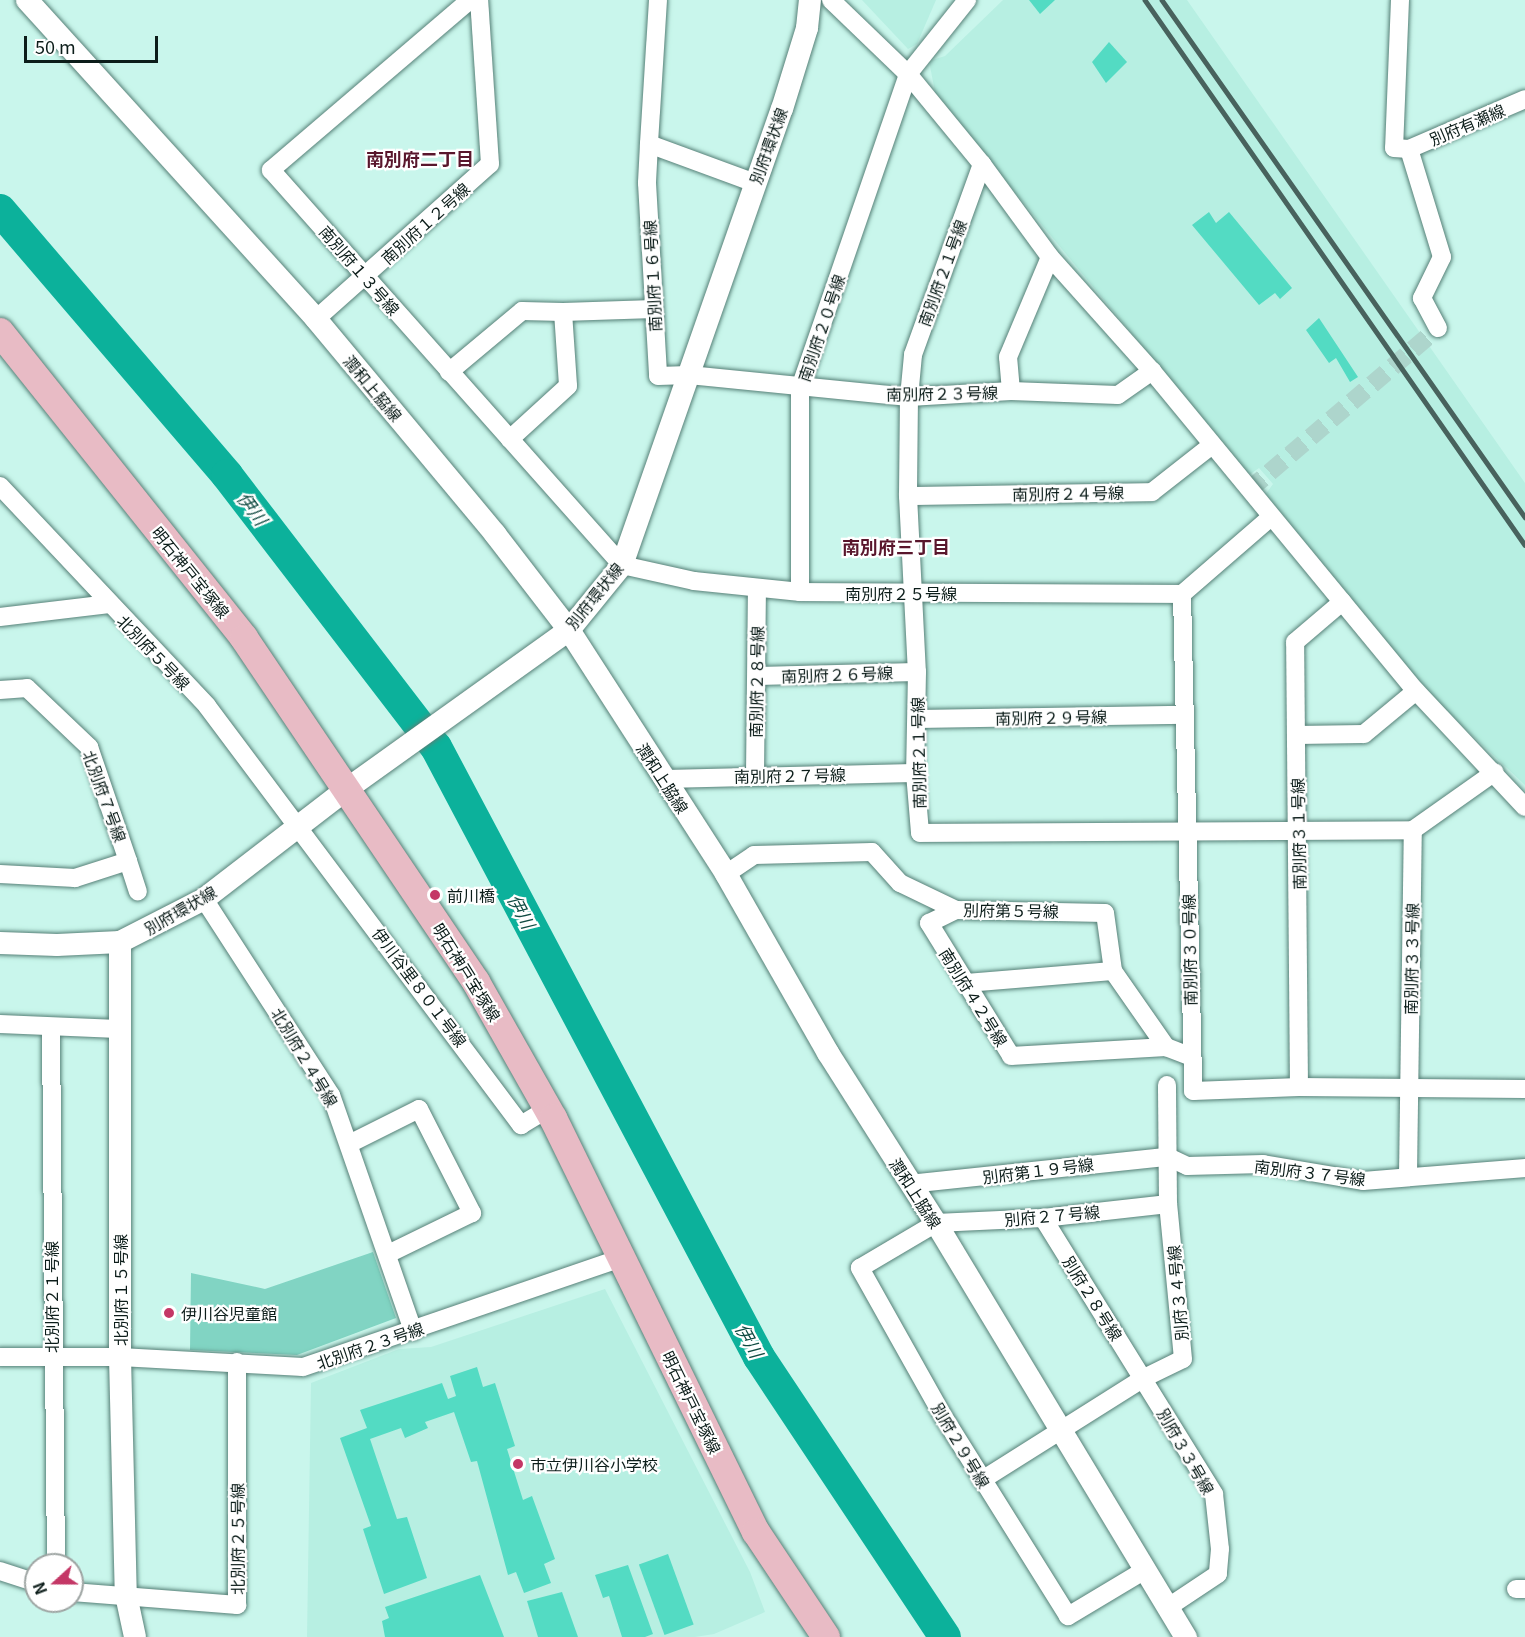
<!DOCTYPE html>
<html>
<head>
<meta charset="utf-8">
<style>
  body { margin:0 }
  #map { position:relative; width:1525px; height:1637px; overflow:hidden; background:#c9f6ec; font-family:Georgia,"Noto Sans JP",serif }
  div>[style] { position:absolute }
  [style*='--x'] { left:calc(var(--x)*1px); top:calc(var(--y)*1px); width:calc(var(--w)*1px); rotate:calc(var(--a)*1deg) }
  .built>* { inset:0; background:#b7efe2 }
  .green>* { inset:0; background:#81d4c3 }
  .river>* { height:32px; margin:-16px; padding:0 16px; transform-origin:16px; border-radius:16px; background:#0cb19b }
  .building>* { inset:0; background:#53dbc3; transform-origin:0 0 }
  .minor-tunnel>* { height:18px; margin-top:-9px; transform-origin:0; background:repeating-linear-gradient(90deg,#add5cc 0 18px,transparent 0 27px) }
  .roads { filter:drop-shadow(0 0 2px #568077) drop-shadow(0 0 2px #568077) }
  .minor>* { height:18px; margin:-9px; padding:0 9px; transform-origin:9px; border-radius:9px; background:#fff }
  .tertiary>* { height:22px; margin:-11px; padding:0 11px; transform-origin:11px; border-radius:11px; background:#fff }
  .primary>* { height:28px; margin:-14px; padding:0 14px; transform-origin:14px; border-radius:14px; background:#e8bbc5 }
  .rail>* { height:4.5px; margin:-2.25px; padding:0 2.25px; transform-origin:2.25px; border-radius:2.25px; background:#48625d }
  .dots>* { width:16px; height:16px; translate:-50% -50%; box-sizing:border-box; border:3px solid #fff; border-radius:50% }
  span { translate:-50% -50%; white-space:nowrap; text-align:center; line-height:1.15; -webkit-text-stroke:4.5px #fff; paint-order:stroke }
  .street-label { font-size:16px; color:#0c1d1a }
  .poi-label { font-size:16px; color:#0c1d1a }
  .left { translate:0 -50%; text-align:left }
  .neighbourhood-label { font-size:18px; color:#59162c; font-weight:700 }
  .water-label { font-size:18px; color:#104b42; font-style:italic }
  .north { position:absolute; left:24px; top:1553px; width:60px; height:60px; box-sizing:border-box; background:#fff; border:2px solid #9ea5a3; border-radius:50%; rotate:249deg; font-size:16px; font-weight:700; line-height:24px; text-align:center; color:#0c1d1a }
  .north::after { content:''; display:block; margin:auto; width:21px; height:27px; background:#c43766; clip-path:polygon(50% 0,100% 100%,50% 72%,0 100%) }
  .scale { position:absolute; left:24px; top:36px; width:134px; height:27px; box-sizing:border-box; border:3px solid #0c1d1a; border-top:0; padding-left:8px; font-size:18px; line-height:21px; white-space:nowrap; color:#0c1d1a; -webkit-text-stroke:4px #fff; paint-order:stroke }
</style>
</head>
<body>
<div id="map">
  <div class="built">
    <i style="clip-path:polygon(862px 0,936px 0,917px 44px,908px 49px)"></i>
    <i style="clip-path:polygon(1003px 0,1187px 0,1525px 483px,1525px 785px,1433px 698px,1265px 495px,1273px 484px,1259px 468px,1249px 475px,936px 97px,929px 61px,945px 56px)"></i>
    <i style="clip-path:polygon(605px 1289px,750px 1572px,765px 1612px,714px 1634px,695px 1637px,307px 1637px,311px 1383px,399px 1349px,431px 1347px)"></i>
  </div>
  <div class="green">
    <i style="clip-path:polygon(373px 1252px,396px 1318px,297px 1355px,190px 1350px,191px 1273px,265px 1289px)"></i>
  </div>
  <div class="river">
    <i style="--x:0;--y:210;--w:349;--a:49.4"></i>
    <i style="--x:227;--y:475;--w:343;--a:52.5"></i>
    <i style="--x:436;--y:747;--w:690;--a:62.1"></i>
    <i style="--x:759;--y:1357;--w:336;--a:56.4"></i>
  </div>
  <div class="building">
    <i style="clip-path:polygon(1029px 0,1055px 0,1040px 14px)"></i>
    <i style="clip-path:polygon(1109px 42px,1127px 62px,1106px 83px,1092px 62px)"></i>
    <i style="clip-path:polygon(1209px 212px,1216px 223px,1229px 212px,1292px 288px,1280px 299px,1275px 293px,1259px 305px,1192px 225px)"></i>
    <i style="clip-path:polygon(1319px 318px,1358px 377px,1350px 382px,1336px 358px,1329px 363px,1306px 330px)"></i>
    <i style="clip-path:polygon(477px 1367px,483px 1387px,495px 1383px,515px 1446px,507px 1449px,523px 1500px,532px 1496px,555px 1559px,544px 1564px,551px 1583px,524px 1593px,516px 1572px,508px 1575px,477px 1461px,471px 1462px,454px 1412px,425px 1422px,428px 1428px,405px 1438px,401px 1428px,370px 1439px,397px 1519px,407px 1517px,427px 1578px,384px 1594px,363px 1529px,371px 1526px,340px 1438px,367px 1428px,360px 1410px,442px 1383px,448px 1399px,456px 1396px,450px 1376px)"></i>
    <i style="left:668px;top:1554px;width:75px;height:31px;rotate:70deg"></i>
    <i style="clip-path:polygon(628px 1565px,653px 1634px,645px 1637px,622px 1637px,609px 1596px,603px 1598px,595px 1575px)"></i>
    <i style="clip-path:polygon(480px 1575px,504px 1637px,385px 1637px,382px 1621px,389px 1618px,385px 1607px)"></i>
    <i style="clip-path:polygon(562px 1592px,578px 1637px,538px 1637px,527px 1601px)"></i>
  </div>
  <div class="minor-tunnel">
    <i style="--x:1249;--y:490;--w:249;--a:-40.6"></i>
  </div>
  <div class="roads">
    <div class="minor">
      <i style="--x:470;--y:0;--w:262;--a:139.5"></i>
      <i style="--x:271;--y:170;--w:528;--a:48.38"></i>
      <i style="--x:622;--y:565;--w:74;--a:12.5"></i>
      <i style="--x:694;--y:581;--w:107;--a:5.9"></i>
      <i style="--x:800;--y:592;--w:382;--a:0.3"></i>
      <i style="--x:658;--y:0;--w:144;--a:93.6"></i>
      <i style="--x:649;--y:144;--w:113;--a:20.2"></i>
      <i style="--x:831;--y:0;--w:107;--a:43.9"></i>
      <i style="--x:908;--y:74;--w:117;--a:50.6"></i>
      <i style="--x:982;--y:164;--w:115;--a:53.8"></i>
      <i style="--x:1050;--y:257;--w:153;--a:48.2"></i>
      <i style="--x:1152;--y:371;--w:415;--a:50.5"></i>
      <i style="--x:1416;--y:691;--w:159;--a:46.8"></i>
      <i style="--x:1400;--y:0;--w:148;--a:92.3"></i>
      <i style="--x:1394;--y:148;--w:15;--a:4"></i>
      <i style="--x:1409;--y:149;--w:126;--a:-23.3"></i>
      <i style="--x:649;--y:144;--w:39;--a:93"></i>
      <i style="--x:647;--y:183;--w:193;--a:86.7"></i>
      <i style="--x:658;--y:376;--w:31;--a:-2"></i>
      <i style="--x:689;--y:375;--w:221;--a:5.7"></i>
      <i style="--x:909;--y:397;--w:102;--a:-3.4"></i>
      <i style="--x:1011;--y:391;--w:107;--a:2.1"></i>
      <i style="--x:1118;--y:395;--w:42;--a:-35.2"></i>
      <i style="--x:1409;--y:149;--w:113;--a:73"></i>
      <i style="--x:1442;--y:257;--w:46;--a:116"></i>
      <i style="--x:1422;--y:298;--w:34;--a:62"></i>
      <i style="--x:982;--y:164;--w:203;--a:109.9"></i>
      <i style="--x:913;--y:355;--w:42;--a:95.4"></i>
      <i style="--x:909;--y:397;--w:99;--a:90.6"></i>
      <i style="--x:908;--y:496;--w:176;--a:87.1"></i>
      <i style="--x:917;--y:672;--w:101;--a:91.1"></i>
      <i style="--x:915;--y:773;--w:60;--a:85.2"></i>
      <i style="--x:920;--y:833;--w:493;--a:-0.3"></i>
      <i style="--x:1413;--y:830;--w:100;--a:-35.3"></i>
      <i style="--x:563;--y:312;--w:91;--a:-1.9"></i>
      <i style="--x:316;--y:319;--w:233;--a:-41.7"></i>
      <i style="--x:490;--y:164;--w:164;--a:-93.8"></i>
      <i style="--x:449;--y:372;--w:95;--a:-39.9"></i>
      <i style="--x:522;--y:311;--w:41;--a:1.4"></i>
      <i style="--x:563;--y:312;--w:74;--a:86.1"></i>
      <i style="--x:568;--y:386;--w:79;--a:137.6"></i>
      <i style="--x:1011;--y:391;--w:34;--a:-95"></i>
      <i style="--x:1008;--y:357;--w:108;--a:-67.2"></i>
      <i style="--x:0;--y:486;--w:302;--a:46.7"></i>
      <i style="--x:207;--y:706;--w:524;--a:53.15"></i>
      <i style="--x:521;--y:1125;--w:31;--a:-31"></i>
      <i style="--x:908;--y:496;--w:244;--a:-0.9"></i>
      <i style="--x:1152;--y:492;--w:76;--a:-38.1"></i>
      <i style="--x:1271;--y:517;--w:118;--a:139.1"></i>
      <i style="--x:1182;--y:594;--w:497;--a:88.7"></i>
      <i style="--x:1193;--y:1091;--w:106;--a:-2.2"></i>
      <i style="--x:1299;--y:1087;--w:226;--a:0.5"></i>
      <i style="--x:800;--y:592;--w:204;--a:-90"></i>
      <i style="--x:800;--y:388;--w:332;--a:-71"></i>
      <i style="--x:908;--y:74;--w:95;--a:-51.4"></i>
      <i style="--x:0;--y:617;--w:110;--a:-6.8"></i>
      <i style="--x:757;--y:676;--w:160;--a:-1.4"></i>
      <i style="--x:0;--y:690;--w:27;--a:-4"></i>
      <i style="--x:27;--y:688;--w:86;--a:43.6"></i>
      <i style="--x:89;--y:747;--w:120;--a:71.1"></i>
      <i style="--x:128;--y:861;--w:56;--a:162.2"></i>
      <i style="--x:75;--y:878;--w:75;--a:-176.9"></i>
      <i style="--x:917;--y:719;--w:268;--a:-0.9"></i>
      <i style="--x:1297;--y:735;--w:67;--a:-0.9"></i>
      <i style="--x:1364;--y:734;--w:67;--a:-39.6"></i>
      <i style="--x:755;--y:775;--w:186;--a:-89.4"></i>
      <i style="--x:664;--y:779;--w:251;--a:-1.4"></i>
      <i style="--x:128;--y:861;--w:32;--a:72"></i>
      <i style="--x:726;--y:874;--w:34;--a:-34"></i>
      <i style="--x:754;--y:855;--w:118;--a:-1.5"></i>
      <i style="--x:872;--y:852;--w:42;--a:47.9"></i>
      <i style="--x:900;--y:883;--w:62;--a:25.7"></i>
      <i style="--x:956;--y:910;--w:149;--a:1.2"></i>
      <i style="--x:1105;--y:913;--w:59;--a:82.1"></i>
      <i style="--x:1113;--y:971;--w:93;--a:55.1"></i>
      <i style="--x:1166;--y:1047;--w:28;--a:21"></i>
      <i style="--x:204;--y:899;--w:234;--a:57.1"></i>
      <i style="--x:331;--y:1095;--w:250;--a:70.8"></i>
      <i style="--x:956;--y:910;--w:30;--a:154"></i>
      <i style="--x:929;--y:923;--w:156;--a:58.3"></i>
      <i style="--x:1011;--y:1056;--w:155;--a:-3.3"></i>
      <i style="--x:966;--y:983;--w:147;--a:-4.7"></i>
      <i style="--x:0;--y:1024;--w:118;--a:2.4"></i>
      <i style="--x:51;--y:1029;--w:536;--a:89.47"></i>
      <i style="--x:1299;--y:1087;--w:445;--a:-90.5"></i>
      <i style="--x:1295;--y:642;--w:62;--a:-40.4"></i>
      <i style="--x:351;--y:1143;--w:76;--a:-26.6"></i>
      <i style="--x:419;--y:1109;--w:117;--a:63"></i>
      <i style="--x:472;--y:1213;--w:93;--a:154"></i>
      <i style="--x:1408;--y:1175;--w:345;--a:-89.2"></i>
      <i style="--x:909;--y:1184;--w:260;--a:-6"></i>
      <i style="--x:1168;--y:1157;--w:21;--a:25"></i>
      <i style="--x:1187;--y:1166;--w:76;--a:-1.5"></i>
      <i style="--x:1263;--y:1164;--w:101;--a:9.6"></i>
      <i style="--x:1363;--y:1181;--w:163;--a:-4.6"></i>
      <i style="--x:1043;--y:1218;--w:325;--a:58.2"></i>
      <i style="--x:1214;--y:1494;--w:55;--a:83.8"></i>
      <i style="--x:1220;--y:1549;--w:25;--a:95"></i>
      <i style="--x:1218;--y:1574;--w:61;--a:146.3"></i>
      <i style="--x:0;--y:1357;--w:120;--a:0"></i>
      <i style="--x:120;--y:1357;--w:183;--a:3.1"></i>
      <i style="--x:303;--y:1367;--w:336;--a:-18.9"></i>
      <i style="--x:982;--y:1480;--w:191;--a:-32.2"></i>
      <i style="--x:1144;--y:1378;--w:43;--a:-26"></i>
      <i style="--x:1183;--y:1359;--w:156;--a:-95.5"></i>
      <i style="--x:1168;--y:1204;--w:119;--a:-90.5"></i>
      <i style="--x:1145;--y:1570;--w:90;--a:149.1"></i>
      <i style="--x:1068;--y:1616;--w:236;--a:-122"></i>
      <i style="--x:943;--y:1416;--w:170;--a:-119.3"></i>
      <i style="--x:860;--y:1268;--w:88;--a:-30.6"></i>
      <i style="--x:936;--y:1223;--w:107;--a:-2.7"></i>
      <i style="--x:1043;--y:1218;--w:126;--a:-6.4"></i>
      <i style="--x:0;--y:1571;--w:38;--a:18"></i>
      <i style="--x:1516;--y:1589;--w:9;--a:0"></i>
      <i style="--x:72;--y:1592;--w:166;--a:4.5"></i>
      <i style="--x:237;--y:1605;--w:243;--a:-90"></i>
    </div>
    <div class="tertiary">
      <i style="--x:27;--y:0;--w:430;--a:47.8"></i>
      <i style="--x:316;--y:319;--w:280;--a:50.2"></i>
      <i style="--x:495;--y:534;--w:121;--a:52.4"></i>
      <i style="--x:569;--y:630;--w:290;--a:57.2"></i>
      <i style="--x:726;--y:874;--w:206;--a:60.3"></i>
      <i style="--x:828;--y:1053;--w:201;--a:57.6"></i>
      <i style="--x:936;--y:1223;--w:484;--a:58.9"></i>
      <i style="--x:120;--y:942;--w:415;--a:90"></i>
      <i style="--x:120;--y:1357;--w:238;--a:88.6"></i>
      <i style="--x:126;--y:1595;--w:43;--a:77.9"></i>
      <i style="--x:0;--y:943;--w:57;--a:2"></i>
      <i style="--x:57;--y:945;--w:63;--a:-2.7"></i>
      <i style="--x:120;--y:942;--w:94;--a:-27.1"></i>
      <i style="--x:204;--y:899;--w:180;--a:-37.6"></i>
      <i style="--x:347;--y:789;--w:273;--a:-35.6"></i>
      <i style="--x:569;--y:630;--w:84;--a:-50.8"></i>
      <i style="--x:622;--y:565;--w:483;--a:-70.7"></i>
      <i style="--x:782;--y:109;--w:85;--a:-72.8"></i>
      <i style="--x:807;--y:28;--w:28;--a:-84"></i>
    </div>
    <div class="primary">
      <i style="--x:0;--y:332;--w:391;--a:51.4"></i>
      <i style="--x:244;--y:638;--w:415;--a:56"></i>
      <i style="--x:476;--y:982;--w:156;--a:60.5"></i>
      <i style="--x:553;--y:1118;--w:461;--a:63.9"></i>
      <i style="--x:756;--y:1532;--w:126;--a:56.3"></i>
    </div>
  </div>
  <div class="rail">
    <i style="--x:1145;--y:0;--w:664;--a:55.11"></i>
    <i style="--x:1162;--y:0;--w:632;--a:54.93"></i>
  </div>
  <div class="dots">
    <i style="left:435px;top:895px;background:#c43766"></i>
    <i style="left:169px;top:1313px;background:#c43766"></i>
    <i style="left:518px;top:1464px;background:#c43766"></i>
  </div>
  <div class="street-label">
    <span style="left:1467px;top:124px;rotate:-23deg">別府有瀬線</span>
    <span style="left:768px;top:146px;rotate:-70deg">別府環状線</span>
    <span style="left:425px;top:223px;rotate:-42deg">南別府１２号線</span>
    <span style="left:360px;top:270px;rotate:49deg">南別府１３号線</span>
    <span style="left:942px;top:273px;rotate:-70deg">南別府２１号線</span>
    <span style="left:652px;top:276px;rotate:-93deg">南別府１６号線</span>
    <span style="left:821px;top:328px;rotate:-71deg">南別府２０号線</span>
    <span style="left:373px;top:388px;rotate:50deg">潤和上脇線</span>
    <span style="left:942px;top:393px;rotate:-1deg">南別府２３号線</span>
    <span style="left:1068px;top:493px;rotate:-1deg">南別府２４号線</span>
    <span style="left:191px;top:572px;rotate:51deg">明石神戸宝塚線</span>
    <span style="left:901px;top:593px">南別府２５号線</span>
    <span style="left:594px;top:596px;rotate:-51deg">別府環状線</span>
    <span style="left:154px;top:652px;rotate:46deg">北別府５号線</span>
    <span style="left:837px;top:674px;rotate:-2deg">南別府２６号線</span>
    <span style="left:756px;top:682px;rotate:-89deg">南別府２８号線</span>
    <span style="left:1051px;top:717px;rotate:-1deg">南別府２９号線</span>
    <span style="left:918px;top:753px;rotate:-91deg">南別府２１号線</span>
    <span style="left:790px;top:775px;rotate:-1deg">南別府２７号線</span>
    <span style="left:663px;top:778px;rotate:57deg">潤和上脇線</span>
    <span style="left:105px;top:796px;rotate:70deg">北別府７号線</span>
    <span style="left:1298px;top:834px;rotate:-91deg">南別府３１号線</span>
    <span style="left:180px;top:910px;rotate:-30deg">別府環状線</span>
    <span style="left:1011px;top:910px;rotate:1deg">別府第５号線</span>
    <span style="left:1189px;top:950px;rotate:-91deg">南別府３０号線</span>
    <span style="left:1411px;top:959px;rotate:-89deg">南別府３３号線</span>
    <span style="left:467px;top:972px;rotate:58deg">明石神戸宝塚線</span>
    <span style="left:420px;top:987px;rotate:53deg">伊川谷里８０１号線</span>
    <span style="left:974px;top:997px;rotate:58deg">南別府４２号線</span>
    <span style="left:305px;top:1057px;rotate:59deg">北別府２４号線</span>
    <span style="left:1038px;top:1170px;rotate:-7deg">別府第１９号線</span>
    <span style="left:1310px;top:1172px;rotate:7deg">南別府３７号線</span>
    <span style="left:916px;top:1193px;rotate:57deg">潤和上脇線</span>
    <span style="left:1052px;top:1215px;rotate:-5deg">別府２７号線</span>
    <span style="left:120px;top:1290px;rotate:-90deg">北別府１５号線</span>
    <span style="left:1177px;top:1293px;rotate:-95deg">別府３４号線</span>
    <span style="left:51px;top:1297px;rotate:-90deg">北別府２１号線</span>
    <span style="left:1093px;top:1298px;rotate:58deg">別府２８号線</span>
    <span style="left:370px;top:1345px;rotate:-19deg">北別府２３号線</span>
    <span style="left:692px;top:1402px;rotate:64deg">明石神戸宝塚線</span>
    <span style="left:961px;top:1445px;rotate:59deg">別府２９号線</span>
    <span style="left:1186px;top:1451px;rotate:60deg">別府３３号線</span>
    <span style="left:237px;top:1539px;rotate:-90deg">北別府２５号線</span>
  </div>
  <div class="poi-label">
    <span class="left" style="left:447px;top:895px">前川橋</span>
    <span class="left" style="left:181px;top:1313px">伊川谷児童館</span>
    <span class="left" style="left:530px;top:1464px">市立伊川谷小学校</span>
  </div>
  <div class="neighbourhood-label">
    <span style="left:420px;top:158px">南別府二丁目</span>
    <span style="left:896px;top:546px">南別府三丁目</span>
  </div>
  <div class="water-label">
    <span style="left:253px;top:508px;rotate:53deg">伊川</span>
    <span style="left:522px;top:911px;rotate:62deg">伊川</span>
    <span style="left:750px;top:1340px;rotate:61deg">伊川</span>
  </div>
  <div class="north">N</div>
  <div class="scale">50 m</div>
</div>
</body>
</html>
